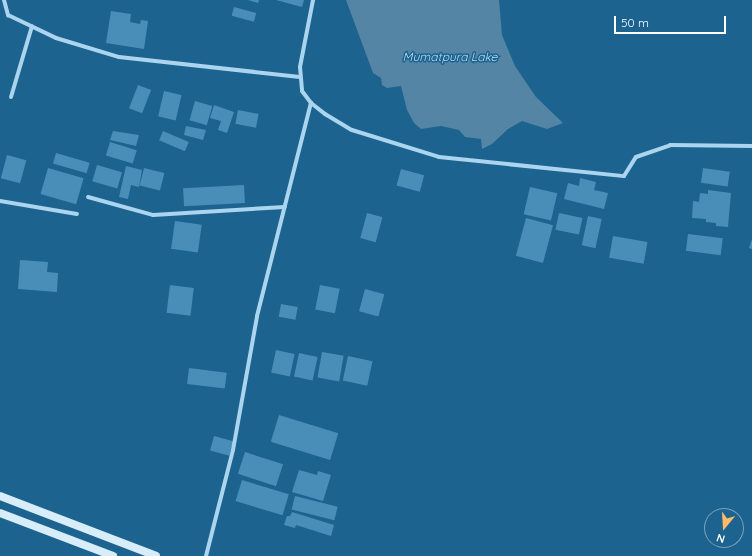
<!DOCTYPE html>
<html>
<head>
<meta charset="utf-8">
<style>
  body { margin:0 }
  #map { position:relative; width:752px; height:556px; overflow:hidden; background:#1c6390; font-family:Quicksand,sans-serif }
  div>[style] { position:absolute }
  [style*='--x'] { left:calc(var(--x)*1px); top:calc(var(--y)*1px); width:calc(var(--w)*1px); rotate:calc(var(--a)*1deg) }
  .water>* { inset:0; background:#5485a4 }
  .building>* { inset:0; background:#498eb9; transform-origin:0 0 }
  .street>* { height:4px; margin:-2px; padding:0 2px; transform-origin:2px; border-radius:2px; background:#abd5ee }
  .secondary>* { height:8px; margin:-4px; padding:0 4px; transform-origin:4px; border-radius:4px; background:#d8edfa }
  span { translate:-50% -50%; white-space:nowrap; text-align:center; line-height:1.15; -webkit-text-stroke:3px #1c6390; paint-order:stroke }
  .water-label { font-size:12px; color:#b7def5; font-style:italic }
  .north { position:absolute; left:704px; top:508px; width:40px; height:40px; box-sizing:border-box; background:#1c6390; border:1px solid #77a1bc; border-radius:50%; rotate:198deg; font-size:11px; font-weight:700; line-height:16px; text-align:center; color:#fff }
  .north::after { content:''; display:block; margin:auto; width:14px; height:18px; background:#feb969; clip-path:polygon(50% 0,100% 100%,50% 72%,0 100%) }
  .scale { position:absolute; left:614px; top:16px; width:112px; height:18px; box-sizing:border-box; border:2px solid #fff; border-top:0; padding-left:5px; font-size:12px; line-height:14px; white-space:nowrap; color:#fff; -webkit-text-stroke:3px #1c6390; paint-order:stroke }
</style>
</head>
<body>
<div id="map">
  <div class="water">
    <i style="clip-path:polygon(346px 0,499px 0,502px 35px,515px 66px,536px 97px,563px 123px,547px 129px,522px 121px,508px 129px,492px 144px,482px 149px,481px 139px,465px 137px,459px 130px,441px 126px,421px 129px,414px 123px,407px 110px,401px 86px,387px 88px,382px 85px,381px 78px,373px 73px)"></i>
  </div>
  <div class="building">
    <i style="clip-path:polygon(248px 0,259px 0,258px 3px)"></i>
    <i style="clip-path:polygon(276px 0,304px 0,302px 7px)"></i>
    <i style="left:234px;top:7px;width:23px;height:9px;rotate:15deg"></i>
    <i style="clip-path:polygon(111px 11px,131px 14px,130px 22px,140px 24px,141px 20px,148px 21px,144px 49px,106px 43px)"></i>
    <i style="left:138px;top:85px;width:14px;height:25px;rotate:21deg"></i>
    <i style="left:164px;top:91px;width:18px;height:26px;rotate:13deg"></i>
    <i style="left:195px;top:101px;width:18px;height:20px;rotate:16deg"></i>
    <i style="clip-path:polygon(214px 105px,234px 112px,227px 133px,218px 130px,221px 121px,210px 118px)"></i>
    <i style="left:238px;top:110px;width:21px;height:14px;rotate:11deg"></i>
    <i style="clip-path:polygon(186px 126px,206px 130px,203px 140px,184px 135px)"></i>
    <i style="clip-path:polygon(113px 131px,139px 135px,136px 146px,110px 140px)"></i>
    <i style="left:163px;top:131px;width:28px;height:10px;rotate:23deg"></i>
    <i style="left:110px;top:142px;width:28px;height:14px;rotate:17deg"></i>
    <i style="left:56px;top:153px;width:35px;height:11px;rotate:16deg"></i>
    <i style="left:7px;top:155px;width:20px;height:24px;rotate:15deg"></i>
    <i style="left:97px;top:165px;width:26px;height:17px;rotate:16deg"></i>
    <i style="clip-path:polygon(126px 166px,142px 170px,139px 187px,131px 185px,128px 199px,119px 197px)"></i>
    <i style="left:48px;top:168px;width:37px;height:27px;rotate:16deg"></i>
    <i style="left:144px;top:168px;width:21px;height:18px;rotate:14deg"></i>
    <i style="left:703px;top:168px;width:27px;height:15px;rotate:8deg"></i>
    <i style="left:401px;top:169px;width:24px;height:17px;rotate:15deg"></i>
    <i style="clip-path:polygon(580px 178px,596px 182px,594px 190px,608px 193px,604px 209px,564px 199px,568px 183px,579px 186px)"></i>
    <i style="left:244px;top:185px;width:18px;height:61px;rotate:87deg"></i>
    <i style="left:530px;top:187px;width:28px;height:28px;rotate:13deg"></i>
    <i style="clip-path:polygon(708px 190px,731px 193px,728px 227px,716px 226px,716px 223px,706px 222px,706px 219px,692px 218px,693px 201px,699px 202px,700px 193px,708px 194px)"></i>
    <i style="left:367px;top:213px;width:16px;height:26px;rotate:15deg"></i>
    <i style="left:559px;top:213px;width:24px;height:17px;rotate:12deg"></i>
    <i style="left:588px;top:216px;width:14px;height:30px;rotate:12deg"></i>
    <i style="left:526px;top:218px;width:28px;height:39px;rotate:15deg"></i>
    <i style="left:175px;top:221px;width:27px;height:28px;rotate:8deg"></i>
    <i style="left:688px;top:234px;width:35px;height:17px;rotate:7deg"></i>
    <i style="left:613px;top:236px;width:35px;height:22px;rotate:10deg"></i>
    <i style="clip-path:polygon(752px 239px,752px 249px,749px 248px)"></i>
    <i style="clip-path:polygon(20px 260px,48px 262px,47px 272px,58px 273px,57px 292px,18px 289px)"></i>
    <i style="left:170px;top:285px;width:24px;height:28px;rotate:7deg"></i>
    <i style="left:320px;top:285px;width:20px;height:25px;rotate:11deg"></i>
    <i style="left:365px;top:289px;width:20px;height:23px;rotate:15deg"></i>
    <i style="left:281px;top:304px;width:17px;height:13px;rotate:10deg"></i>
    <i style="left:276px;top:350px;width:19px;height:23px;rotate:12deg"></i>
    <i style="left:322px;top:352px;width:22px;height:26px;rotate:10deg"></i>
    <i style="left:299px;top:353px;width:19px;height:24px;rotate:12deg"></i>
    <i style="left:348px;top:356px;width:25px;height:25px;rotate:12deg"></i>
    <i style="left:189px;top:368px;width:38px;height:16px;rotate:7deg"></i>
    <i style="left:279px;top:415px;width:62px;height:28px;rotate:17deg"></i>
    <i style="left:214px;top:436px;width:20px;height:15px;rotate:15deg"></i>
    <i style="left:245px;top:452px;width:40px;height:23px;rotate:18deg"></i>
    <i style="clip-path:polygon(299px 470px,317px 475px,318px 471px,331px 475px,323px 501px,292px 492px)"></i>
    <i style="left:242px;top:480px;width:49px;height:22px;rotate:17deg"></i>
    <i style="left:295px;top:496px;width:44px;height:14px;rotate:14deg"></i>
    <i style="clip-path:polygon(292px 512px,334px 525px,331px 536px,296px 525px,295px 528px,284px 525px,287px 516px,290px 516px)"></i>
  </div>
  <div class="street">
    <i style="--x:4;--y:0;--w:16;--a:75"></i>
    <i style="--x:8;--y:15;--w:53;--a:25.6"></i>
    <i style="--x:56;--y:38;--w:66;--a:16.8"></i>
    <i style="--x:119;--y:57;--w:182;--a:6.3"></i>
    <i style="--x:313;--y:0;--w:68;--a:101"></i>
    <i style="--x:300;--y:67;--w:24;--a:85"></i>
    <i style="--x:302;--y:91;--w:15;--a:53"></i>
    <i style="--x:311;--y:103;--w:18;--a:38"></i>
    <i style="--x:325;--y:114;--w:31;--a:31"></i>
    <i style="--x:352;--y:130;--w:91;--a:17.2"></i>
    <i style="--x:439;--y:157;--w:186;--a:5.9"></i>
    <i style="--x:624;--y:176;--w:22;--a:-58"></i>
    <i style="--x:636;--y:157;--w:36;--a:-19"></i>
    <i style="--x:670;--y:145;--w:82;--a:0.7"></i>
    <i style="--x:11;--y:97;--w:74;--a:-73.5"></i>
    <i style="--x:88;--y:197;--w:67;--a:15.5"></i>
    <i style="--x:153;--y:215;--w:132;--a:-3.5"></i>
    <i style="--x:0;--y:201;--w:78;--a:9.6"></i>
    <i style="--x:206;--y:556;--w:109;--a:-75.7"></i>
    <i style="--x:233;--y:450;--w:136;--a:-79.8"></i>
    <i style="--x:257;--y:316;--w:220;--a:-75.8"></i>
  </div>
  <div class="secondary">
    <i style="--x:0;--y:496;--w:167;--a:21"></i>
    <i style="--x:0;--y:513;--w:121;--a:20.8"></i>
  </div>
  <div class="water-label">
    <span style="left:450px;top:57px">Mumatpura Lake</span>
  </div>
  <div class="north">N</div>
  <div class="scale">50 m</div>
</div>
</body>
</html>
